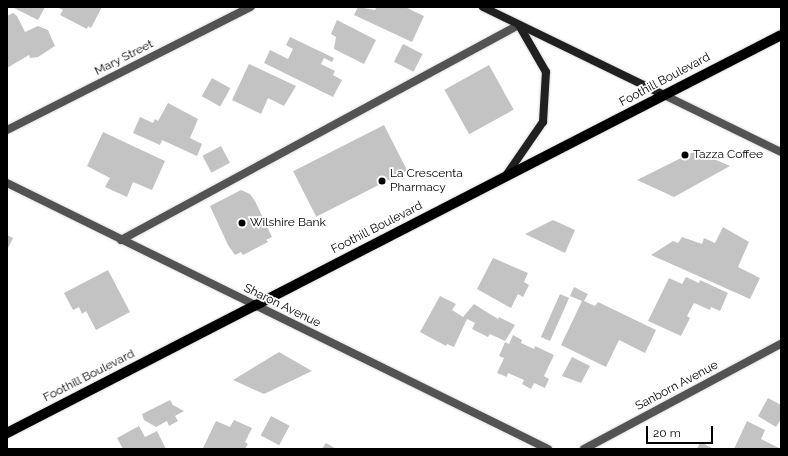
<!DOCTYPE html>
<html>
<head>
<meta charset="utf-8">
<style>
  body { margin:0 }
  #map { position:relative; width:788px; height:456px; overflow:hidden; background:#fff; font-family:Raleway,sans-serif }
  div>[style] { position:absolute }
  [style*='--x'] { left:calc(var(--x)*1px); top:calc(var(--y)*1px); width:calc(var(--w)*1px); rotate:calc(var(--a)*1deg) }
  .building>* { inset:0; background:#c3c3c3; transform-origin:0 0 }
  .roads { filter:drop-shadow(0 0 1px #dbdbdb) drop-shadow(0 0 1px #dbdbdb) }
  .service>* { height:8px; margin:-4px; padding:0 4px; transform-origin:4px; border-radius:4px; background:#535353 }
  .minor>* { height:8px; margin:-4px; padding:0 4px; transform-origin:4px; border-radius:4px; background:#535353 }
  .tertiary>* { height:8px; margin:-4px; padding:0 4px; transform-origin:4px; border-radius:4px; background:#535353 }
  .secondary>* { height:8px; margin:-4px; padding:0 4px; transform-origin:4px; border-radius:4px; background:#202020 }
  .primary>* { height:10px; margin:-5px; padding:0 5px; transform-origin:5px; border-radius:5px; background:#000 }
  .dots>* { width:11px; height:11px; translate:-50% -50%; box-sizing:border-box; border:2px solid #fff; border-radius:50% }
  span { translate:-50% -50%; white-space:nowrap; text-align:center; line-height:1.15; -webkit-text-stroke:3.5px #fff; paint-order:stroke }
  .street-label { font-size:12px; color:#000 }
  .poi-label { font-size:12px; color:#000 }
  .left { translate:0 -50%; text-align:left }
  .frame { position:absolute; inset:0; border:8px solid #000; pointer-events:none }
  .scale { position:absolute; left:646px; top:426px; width:67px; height:18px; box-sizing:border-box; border:2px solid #000; border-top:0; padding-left:5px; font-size:12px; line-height:14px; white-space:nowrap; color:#000; -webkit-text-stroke:3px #fff; paint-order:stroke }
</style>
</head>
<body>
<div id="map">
  <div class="building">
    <i style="clip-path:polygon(12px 7px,45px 7px,38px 20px)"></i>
    <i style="clip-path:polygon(57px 7px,102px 7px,91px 28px,88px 26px,87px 29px,60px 15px,63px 10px)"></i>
    <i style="clip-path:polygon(358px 7px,375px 10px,377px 7px,405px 7px,424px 16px,412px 42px,354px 15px)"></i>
    <i style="clip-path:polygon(13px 13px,17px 16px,25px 32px,38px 26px,48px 30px,55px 46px,38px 57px,30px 58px,29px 55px,7px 68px,7px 16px)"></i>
    <i style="clip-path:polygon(337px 20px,376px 40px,364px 64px,334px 49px,336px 37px,331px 34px)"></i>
    <i style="clip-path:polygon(290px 37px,334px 58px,332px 62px,324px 58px,321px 64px,335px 71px,333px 75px,342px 80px,333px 97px,264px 63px,270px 50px,288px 59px,293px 49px,286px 45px)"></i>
    <i style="left:403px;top:44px;width:22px;height:20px;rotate:27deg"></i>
    <i style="clip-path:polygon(249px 64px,296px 86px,284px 106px,268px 98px,261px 114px,232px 100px)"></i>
    <i style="left:489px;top:65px;width:51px;height:51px;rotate:61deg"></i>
    <i style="left:212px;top:78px;width:21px;height:21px;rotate:29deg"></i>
    <i style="clip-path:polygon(168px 103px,198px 119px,190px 138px,202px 144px,197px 156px,162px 140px,160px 145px,133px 133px,140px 117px,153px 123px,155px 119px,158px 121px)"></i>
    <i style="left:384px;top:125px;width:51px;height:102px;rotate:63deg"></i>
    <i style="clip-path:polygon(103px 132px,165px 161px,152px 190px,133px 182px,127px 197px,105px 187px,110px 178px,87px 166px)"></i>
    <i style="left:221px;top:146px;width:19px;height:21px;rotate:62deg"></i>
    <i style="clip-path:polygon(695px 151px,730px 166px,674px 197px,637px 180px)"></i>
    <i style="clip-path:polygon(241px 190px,250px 194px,255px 201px,272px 237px,266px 240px,268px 242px,243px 255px,241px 252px,235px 255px,228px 245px,210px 206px)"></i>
    <i style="clip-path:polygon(553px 220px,575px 230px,565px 253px,525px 234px)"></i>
    <i style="clip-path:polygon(723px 227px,749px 242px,738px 267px,760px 278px,750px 299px,651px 255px,673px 241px,678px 243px,682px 237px,702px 244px,704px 238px,715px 243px)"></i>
    <i style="clip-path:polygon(7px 235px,13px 238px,7px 250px)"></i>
    <i style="clip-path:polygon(493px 258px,528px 273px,524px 282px,529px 285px,523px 297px,518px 294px,511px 308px,477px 289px)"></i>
    <i style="clip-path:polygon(108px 270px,130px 312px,96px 330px,86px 311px,82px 314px,79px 307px,73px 310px,64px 293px)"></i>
    <i style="clip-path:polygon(686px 277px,699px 283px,700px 280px,728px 293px,720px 311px,711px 307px,710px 310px,694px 303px,687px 316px,690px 318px,681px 336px,648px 321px,669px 278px,682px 284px)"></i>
    <i style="clip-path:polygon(574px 287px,588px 294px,584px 301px,595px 306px,598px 302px,656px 330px,645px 353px,619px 340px,606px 367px,561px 345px,582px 301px,570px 296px)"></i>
    <i style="left:560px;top:294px;width:10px;height:47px;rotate:24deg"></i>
    <i style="clip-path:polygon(440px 296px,456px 304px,452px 310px,463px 317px,474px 304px,498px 319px,499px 317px,515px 325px,505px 341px,490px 334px,488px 337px,472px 329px,475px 323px,467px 319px,454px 347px,447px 344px,446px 346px,420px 332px)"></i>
    <i style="clip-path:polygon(513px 335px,522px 340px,521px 343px,534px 349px,535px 346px,554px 355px,544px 376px,549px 379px,545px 388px,534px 383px,531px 389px,522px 384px,524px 380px,508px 373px,507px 377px,497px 373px,504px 358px,499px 356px,505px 342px,509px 344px)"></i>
    <i style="clip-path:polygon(279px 352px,312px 371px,264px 394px,233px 380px)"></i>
    <i style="clip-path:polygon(572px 357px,590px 366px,581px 383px,562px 376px)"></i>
    <i style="clip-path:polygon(768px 398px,781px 405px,781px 419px,776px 427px,758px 416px)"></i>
    <i style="clip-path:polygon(170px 400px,173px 405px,184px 411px,175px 416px,178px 421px,169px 426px,167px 421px,156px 427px,144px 420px,142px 414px)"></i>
    <i style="left:271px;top:416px;width:21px;height:22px;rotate:28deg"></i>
    <i style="clip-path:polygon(234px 420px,252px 428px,245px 442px,248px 444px,245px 449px,203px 448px,216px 421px,230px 427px)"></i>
    <i style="clip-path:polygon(747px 421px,765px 430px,761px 439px,781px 449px,734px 449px)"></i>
    <i style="clip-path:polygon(139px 426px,145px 437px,157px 431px,166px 449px,123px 449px,117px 438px)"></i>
    <i style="clip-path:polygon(700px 442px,714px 449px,697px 449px)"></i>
    <i style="clip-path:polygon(326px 443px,336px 449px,322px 449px)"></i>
  </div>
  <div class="roads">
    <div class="service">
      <i style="--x:121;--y:240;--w:452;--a:-28.4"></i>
    </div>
    <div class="minor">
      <i style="--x:7;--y:130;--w:273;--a:-26.8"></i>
      <i style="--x:7;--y:183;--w:603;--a:26.18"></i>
      <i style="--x:584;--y:449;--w:223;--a:-28.1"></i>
    </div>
    <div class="tertiary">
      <i style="--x:664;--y:95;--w:130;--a:26"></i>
    </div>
    <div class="secondary">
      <i style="--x:483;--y:7;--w:201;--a:25.9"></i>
      <i style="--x:505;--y:177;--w:67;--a:-55.4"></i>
      <i style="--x:543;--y:122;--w:50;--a:-86.6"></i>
      <i style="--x:546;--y:72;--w:54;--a:-119.9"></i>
    </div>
    <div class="primary">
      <i style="--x:7;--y:433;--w:870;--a:-27.21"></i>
    </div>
  </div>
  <div class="dots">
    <i style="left:685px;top:155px;background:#000"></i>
    <i style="left:382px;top:181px;background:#000"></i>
    <i style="left:242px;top:223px;background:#000"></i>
  </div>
  <div class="street-label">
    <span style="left:124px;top:58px;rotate:-27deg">Mary Street</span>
    <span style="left:665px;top:80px;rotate:-28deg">Foothill Boulevard</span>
    <span style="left:377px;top:228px;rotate:-27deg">Foothill Boulevard</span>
    <span style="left:282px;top:306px;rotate:26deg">Sharon Avenue</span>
    <span style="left:89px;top:376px;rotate:-27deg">Foothill Boulevard</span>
    <span style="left:677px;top:386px;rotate:-28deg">Sanborn Avenue</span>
  </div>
  <div class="poi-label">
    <span class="left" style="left:693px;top:155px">Tazza Coffee</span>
    <span class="left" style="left:390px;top:181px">La Crescenta<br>Pharmacy</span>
    <span class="left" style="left:250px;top:223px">Wilshire Bank</span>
  </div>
  <div class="frame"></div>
  <div class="scale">20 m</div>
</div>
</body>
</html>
